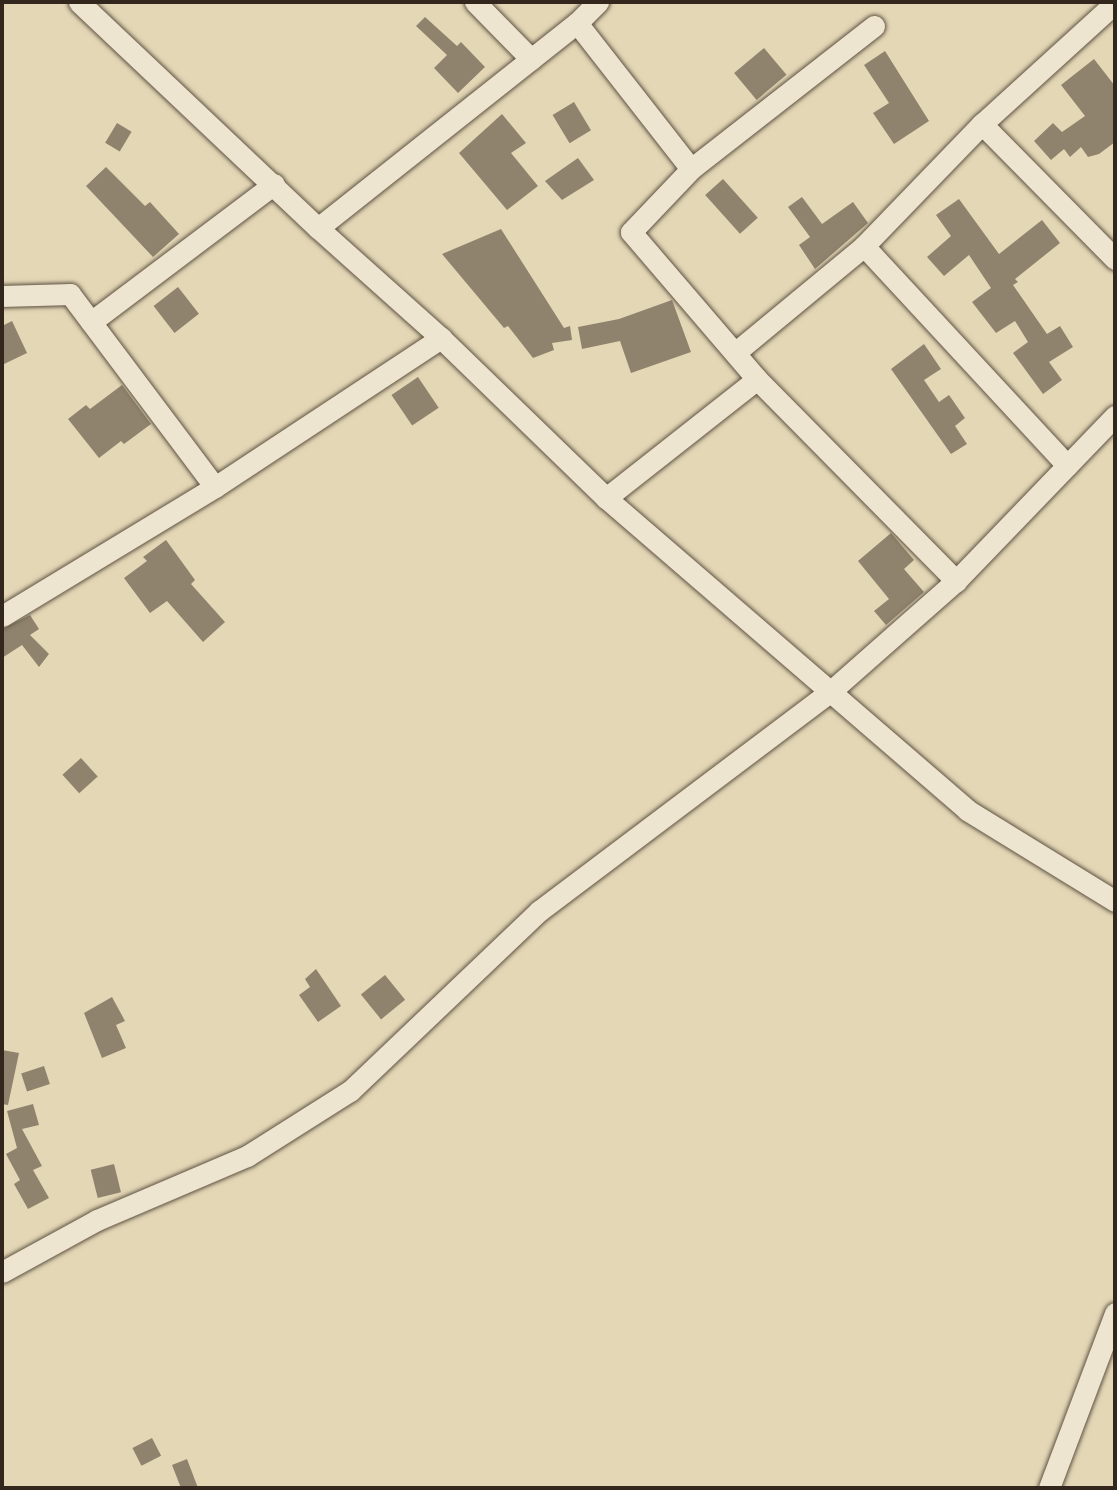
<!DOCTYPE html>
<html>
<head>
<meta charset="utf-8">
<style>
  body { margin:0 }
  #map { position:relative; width:1117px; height:1490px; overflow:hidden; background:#e4d7b6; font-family:"IM FELL DW Pica",serif }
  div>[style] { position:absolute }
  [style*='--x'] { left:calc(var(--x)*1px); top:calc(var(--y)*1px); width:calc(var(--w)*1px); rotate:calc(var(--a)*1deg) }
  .building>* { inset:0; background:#8f836d; transform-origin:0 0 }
  .roads { filter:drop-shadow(0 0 2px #5f5343) drop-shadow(0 0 2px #5f5343) }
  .minor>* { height:21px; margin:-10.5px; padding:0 10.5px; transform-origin:10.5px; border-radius:10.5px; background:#ede5d0 }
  span { translate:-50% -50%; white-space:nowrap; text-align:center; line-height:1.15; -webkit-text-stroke:6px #ede5d0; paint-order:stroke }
  .frame { position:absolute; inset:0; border:4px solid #33271d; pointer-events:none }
</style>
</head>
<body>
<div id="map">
  <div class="building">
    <i style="clip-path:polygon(425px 17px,457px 46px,461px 42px,485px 67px,458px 93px,434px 68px,447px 55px,416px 26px)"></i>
    <i style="left:764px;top:48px;width:35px;height:39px;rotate:50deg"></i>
    <i style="clip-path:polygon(885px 51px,929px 121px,894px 144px,873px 113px,889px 103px,864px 65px)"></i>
    <i style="clip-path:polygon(1094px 59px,1115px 86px,1115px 142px,1099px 154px,1088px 157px,1081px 147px,1070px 157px,1064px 149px,1051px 160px,1034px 141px,1053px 123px,1062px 132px,1085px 116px,1061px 85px)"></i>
    <i style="left:574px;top:102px;width:33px;height:25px;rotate:59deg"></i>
    <i style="clip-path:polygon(502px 114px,526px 143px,511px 153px,538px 186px,507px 210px,459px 153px)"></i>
    <i style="left:117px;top:123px;width:17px;height:23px;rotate:31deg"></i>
    <i style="clip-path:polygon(578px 158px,594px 180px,562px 200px,545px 181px)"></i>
    <i style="clip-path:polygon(106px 167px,145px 206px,150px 202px,179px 234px,153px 257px,86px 186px)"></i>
    <i style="left:723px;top:179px;width:52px;height:24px;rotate:48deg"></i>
    <i style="clip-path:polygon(802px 197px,822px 224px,853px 202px,868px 223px,815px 269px,799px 245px,810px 237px,788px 207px)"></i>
    <i style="clip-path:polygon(959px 199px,999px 254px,1042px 220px,1060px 243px,1015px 279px,1018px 282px,1013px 285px,1047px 334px,1060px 326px,1073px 347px,1049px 362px,1062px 380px,1043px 394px,1013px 353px,1028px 342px,1015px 321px,996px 333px,972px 302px,991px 288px,969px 255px,944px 276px,927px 257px,951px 236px,936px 215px)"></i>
    <i style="clip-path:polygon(501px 229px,564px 328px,570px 326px,572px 340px,552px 343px,554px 350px,533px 358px,508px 326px,504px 328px,442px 254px)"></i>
    <i style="left:178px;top:287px;width:34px;height:31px;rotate:52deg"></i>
    <i style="clip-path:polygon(672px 300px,691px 352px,631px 373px,620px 341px,582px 349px,578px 327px,619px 319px)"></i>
    <i style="clip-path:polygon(12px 321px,27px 353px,2px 365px,2px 326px)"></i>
    <i style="clip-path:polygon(924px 344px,941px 369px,924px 380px,939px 402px,949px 395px,965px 418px,955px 426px,967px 444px,951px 454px,891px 369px)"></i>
    <i style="left:418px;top:377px;width:37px;height:32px;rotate:56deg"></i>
    <i style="clip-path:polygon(122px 385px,151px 424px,124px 444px,121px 441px,99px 458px,68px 419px,86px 405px,90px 409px)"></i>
    <i style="clip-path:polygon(891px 533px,914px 560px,904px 569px,924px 592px,886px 625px,874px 611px,889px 599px,858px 561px)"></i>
    <i style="clip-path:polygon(166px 540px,195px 580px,191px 584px,225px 622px,203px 642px,167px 601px,150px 613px,124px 578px,147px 561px,143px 557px)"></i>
    <i style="clip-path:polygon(30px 615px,39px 629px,30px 635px,49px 654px,39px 667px,22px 645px,2px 658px,2px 629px)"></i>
    <i style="left:81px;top:758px;width:25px;height:25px;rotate:48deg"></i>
    <i style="clip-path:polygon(316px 969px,341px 1006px,318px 1022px,299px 995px,310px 987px,305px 979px)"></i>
    <i style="left:385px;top:975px;width:32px;height:31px;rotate:51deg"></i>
    <i style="clip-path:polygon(112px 997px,125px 1021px,116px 1025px,126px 1048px,102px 1058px,84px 1013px)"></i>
    <i style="clip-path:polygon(2px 1050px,19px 1053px,8px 1105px,2px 1104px)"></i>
    <i style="left:44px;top:1066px;width:19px;height:24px;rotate:72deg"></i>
    <i style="clip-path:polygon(33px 1104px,39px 1125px,22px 1129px,42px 1166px,33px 1170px,49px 1198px,28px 1209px,14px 1184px,20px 1180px,6px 1154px,17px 1148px,7px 1111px)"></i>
    <i style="left:114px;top:1164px;width:29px;height:24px;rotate:76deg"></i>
    <i style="left:152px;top:1438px;width:20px;height:22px;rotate:63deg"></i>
    <i style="clip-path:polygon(187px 1459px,198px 1488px,181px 1488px,172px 1465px)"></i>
  </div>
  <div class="roads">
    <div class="minor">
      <i style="--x:79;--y:2;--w:329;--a:43.4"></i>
      <i style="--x:318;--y:228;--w:165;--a:41.8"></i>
      <i style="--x:441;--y:338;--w:230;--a:44.1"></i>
      <i style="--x:606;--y:498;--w:477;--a:40.8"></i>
      <i style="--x:967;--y:810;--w:174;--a:31.6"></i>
      <i style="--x:475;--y:2;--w:80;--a:45.5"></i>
      <i style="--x:577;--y:23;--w:185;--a:52"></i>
      <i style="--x:874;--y:26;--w:232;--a:142"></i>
      <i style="--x:691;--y:169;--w:87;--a:133.6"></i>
      <i style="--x:631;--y:232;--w:194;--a:49.4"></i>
      <i style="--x:757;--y:379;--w:284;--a:45.4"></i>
      <i style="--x:982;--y:124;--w:190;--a:45.4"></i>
      <i style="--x:318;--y:228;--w:330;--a:-38.4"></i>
      <i style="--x:577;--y:23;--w:30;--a:-45"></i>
      <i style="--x:864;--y:246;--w:299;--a:47.2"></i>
      <i style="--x:2;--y:296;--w:68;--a:-1.7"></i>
      <i style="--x:70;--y:294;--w:241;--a:53.1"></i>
      <i style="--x:91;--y:322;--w:229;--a:-37"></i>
      <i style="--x:736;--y:352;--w:166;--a:-39.6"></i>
      <i style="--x:864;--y:246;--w:170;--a:-46"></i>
      <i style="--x:982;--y:124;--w:180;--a:-42.3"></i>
      <i style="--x:606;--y:498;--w:192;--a:-38.2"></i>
      <i style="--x:2;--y:616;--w:249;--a:-31.2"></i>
      <i style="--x:215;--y:487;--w:271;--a:-33.4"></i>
      <i style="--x:2;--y:1272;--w:108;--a:-28.7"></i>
      <i style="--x:97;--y:1220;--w:163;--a:-23.1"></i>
      <i style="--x:247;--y:1156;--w:122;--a:-32.3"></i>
      <i style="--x:350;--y:1091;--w:261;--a:-43.6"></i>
      <i style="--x:539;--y:911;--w:364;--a:-37"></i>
      <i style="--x:830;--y:692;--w:168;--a:-41.4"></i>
      <i style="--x:956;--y:581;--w:229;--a:-46.1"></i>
      <i style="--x:1049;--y:1488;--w:187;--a:-69.3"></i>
    </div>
  </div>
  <div class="frame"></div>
</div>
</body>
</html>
